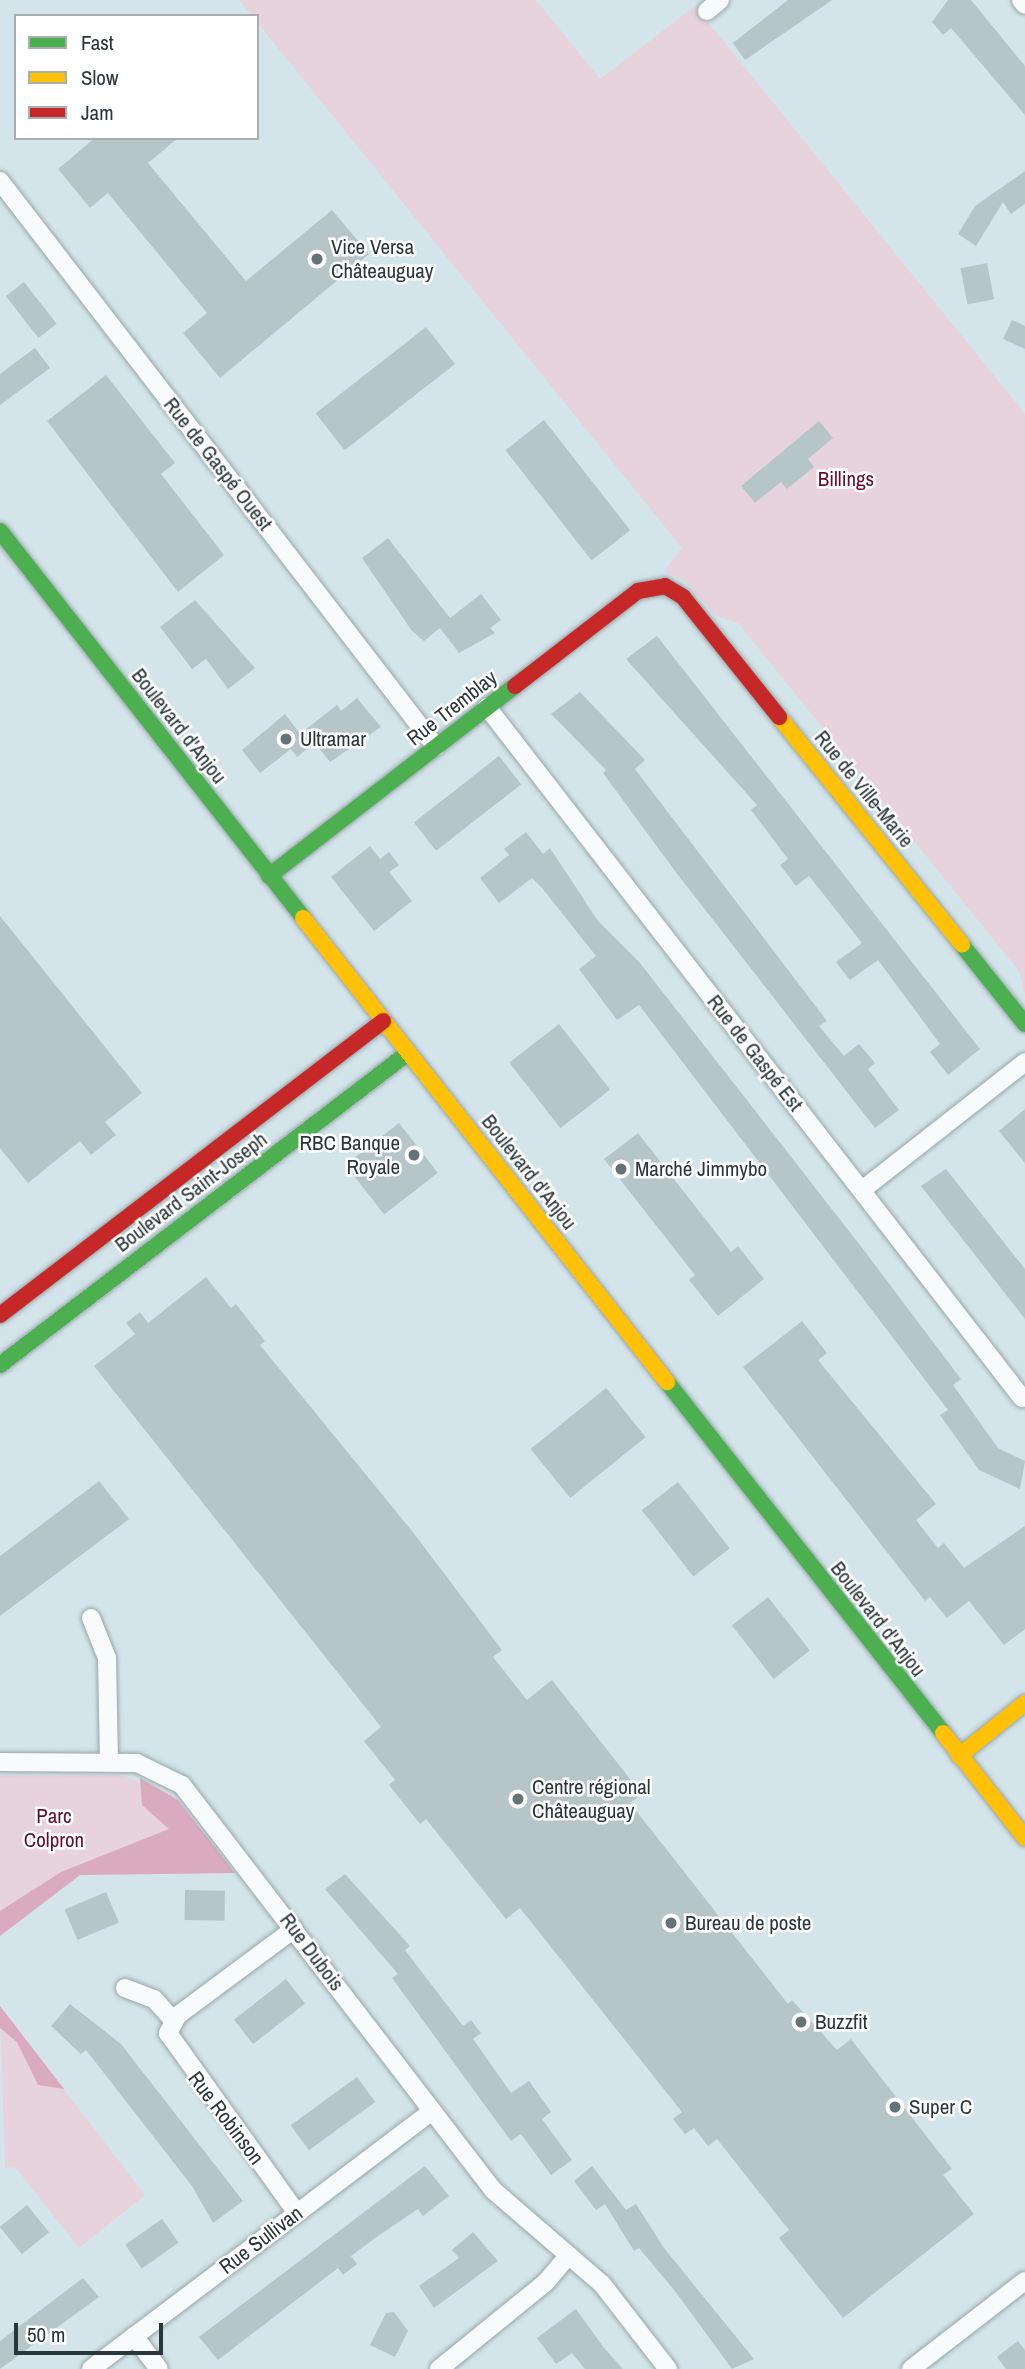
<!DOCTYPE html>
<html>
<head>
<meta charset="utf-8">
<style>
  body { margin:0 }
  #map { position:relative; width:1025px; height:2369px; overflow:hidden; background:#d3e5ea; font-family:"Archivo Narrow",sans-serif }
  div>[style] { position:absolute }
  [style*='--x'] { left:calc(var(--x)*1px); top:calc(var(--y)*1px); width:calc(var(--w)*1px); rotate:calc(var(--a)*1deg) }
  .green>* { inset:0; background:#e6d3dc }
  .forest>* { inset:0; background:#daabbf }
  .building>* { inset:0; background:#b6c5c8; transform-origin:0 0 }
  .roads { filter:drop-shadow(0 0 2px #98a5a9) drop-shadow(0 0 2px #98a5a9) }
  .street>* { height:18px; margin:-9px; padding:0 9px; transform-origin:9px; border-radius:9px; background:#f8fbfc }
  .fast>* { height:16px; margin:-8px; padding:0 8px; transform-origin:8px; border-radius:8px; background:#4caf50 }
  .slow>* { height:16px; margin:-8px; padding:0 8px; transform-origin:8px; border-radius:8px; background:#ffc107 }
  .jam>* { height:16px; margin:-8px; padding:0 8px; transform-origin:8px; border-radius:8px; background:#c62828 }
  .dots>* { width:19px; height:19px; translate:-50% -50%; box-sizing:border-box; border:4px solid #fff; border-radius:50% }
  span { translate:-50% -50%; white-space:nowrap; text-align:center; line-height:1.15; -webkit-text-stroke:5px #fff; paint-order:stroke }
  .poi-label { font-size:21px; color:#29363a }
  .left { translate:0 -50%; text-align:left }
  .right { translate:-100% -50%; text-align:right }
  .street-label { font-size:21px; color:#29363a }
  .park-label { font-size:21px; color:#650a32 }
  .legend { position:absolute; left:14px; top:14px; width:245px; height:126px; box-sizing:border-box; background:#fff; border:2px solid #a9afb0; margin:0; padding:9px 12px; list-style:none; font-size:21px; color:#29363a }
  .legend li { display:flex; align-items:center; gap:14px; height:35px }
  .legend b { width:35px; border:2px solid #a9afb0 }
  .scale { position:absolute; left:14px; top:2323px; width:149px; height:32px; box-sizing:border-box; border:4px solid #29363a; border-top:0; padding-left:9px; font-size:21px; line-height:24px; white-space:nowrap; color:#29363a; -webkit-text-stroke:5px #fff; paint-order:stroke }
</style>
</head>
<body>
<div id="map">
  <div class="green">
    <i style="clip-path:polygon(239px 0,536px 0,600px 79px,695px 6px,1025px 414px,1025px 996px,1019px 971px,738px 623px,715px 615px,685px 581px,664px 571px,682px 548px)"></i>
    <i style="clip-path:polygon(120px 1775px,171px 1794px,235px 1873px,80px 1875px,0 1936px,0 1776px)"></i>
    <i style="clip-path:polygon(0 2006px,145px 2195px,79px 2248px,15px 2167px,5px 2168px)"></i>
  </div>
  <div class="forest">
    <i style="clip-path:polygon(140px 1778px,178px 1800px,235px 1873px,80px 1875px,0 1936px,0 1911px,61px 1872px,169px 1829px,142px 1805px)"></i>
    <i style="clip-path:polygon(0 2006px,64px 2089px,38px 2085px,17px 2042px,0 2028px)"></i>
  </div>
  <div class="building">
    <i style="clip-path:polygon(788px 0,832px 0,745px 60px,733px 43px)"></i>
    <i style="clip-path:polygon(948px 0,971px 0,1025px 66px,1025px 115px,951px 28px,943px 35px,932px 22px)"></i>
    <i style="clip-path:polygon(95px 138px,178px 138px,148px 163px,246px 281px,332px 210px,369px 254px,220px 378px,183px 333px,207px 313px,108px 193px,90px 208px,58px 169px)"></i>
    <i style="clip-path:polygon(1025px 171px,1025px 204px,1011px 214px,1003px 202px,976px 246px,958px 234px,975px 206px)"></i>
    <i style="left:987px;top:263px;width:37px;height:27px;rotate:79deg"></i>
    <i style="left:24px;top:282px;width:53px;height:23px;rotate:52deg"></i>
    <i style="clip-path:polygon(1012px 320px,1025px 326px,1025px 349px,1003px 339px)"></i>
    <i style="left:426px;top:327px;width:47px;height:140px;rotate:52deg"></i>
    <i style="clip-path:polygon(35px 348px,50px 368px,0 405px,0 374px)"></i>
    <i style="clip-path:polygon(106px 375px,175px 463px,161px 474px,224px 555px,178px 592px,47px 421px)"></i>
    <i style="left:544px;top:420px;width:140px;height:49px;rotate:52deg"></i>
    <i style="clip-path:polygon(819px 421px,833px 438px,808px 459px,814px 467px,787px 489px,781px 482px,755px 503px,741px 486px)"></i>
    <i style="clip-path:polygon(388px 538px,450px 618px,481px 594px,501px 620px,490px 628px,495px 633px,459px 653px,440px 628px,424px 641px,412px 631px,362px 558px)"></i>
    <i style="clip-path:polygon(195px 600px,255px 668px,228px 689px,206px 659px,192px 669px,160px 627px)"></i>
    <i style="clip-path:polygon(657px 636px,980px 1049px,948px 1075px,930px 1052px,940px 1044px,878px 960px,850px 980px,836px 962px,862px 943px,809px 876px,796px 886px,780px 865px,788px 859px,751px 810px,757px 805px,626px 659px)"></i>
    <i style="clip-path:polygon(580px 692px,645px 760px,635px 769px,827px 1021px,819px 1026px,844px 1056px,859px 1044px,875px 1063px,868px 1069px,899px 1110px,875px 1128px,675px 871px,603px 773px,606px 770px,551px 714px)"></i>
    <i style="clip-path:polygon(357px 698px,381px 727px,330px 762px,315px 743px,297px 757px,291px 749px,260px 773px,242px 750px,285px 714px,300px 734px,337px 705px,341px 711px)"></i>
    <i style="left:499px;top:756px;width:36px;height:108px;rotate:52deg"></i>
    <i style="clip-path:polygon(526px 832px,543px 854px,550px 848px,598px 921px,640px 963px,866px 1253px,961px 1379px,953px 1385px,998px 1448px,1025px 1461px,1020px 1489px,979px 1470px,940px 1415px,948px 1410px,639px 1005px,617px 1020px,579px 969px,596px 956px,542px 888px,532px 878px,499px 903px,480px 878px,509px 855px,504px 849px)"></i>
    <i style="clip-path:polygon(370px 846px,380px 859px,389px 852px,399px 865px,389px 872px,412px 901px,374px 931px,331px 877px)"></i>
    <i style="clip-path:polygon(0 916px,142px 1093px,105px 1122px,116px 1135px,91px 1155px,80px 1141px,28px 1183px,0 1148px)"></i>
    <i style="left:559px;top:1024px;width:83px;height:63px;rotate:52deg"></i>
    <i style="clip-path:polygon(1025px 1109px,1025px 1163px,999px 1131px)"></i>
    <i style="left:399px;top:1123px;width:63px;height:68px;rotate:52deg"></i>
    <i style="clip-path:polygon(638px 1133px,731px 1252px,738px 1246px,764px 1279px,718px 1316px,689px 1280px,695px 1275px,604px 1159px)"></i>
    <i style="clip-path:polygon(946px 1169px,1025px 1269px,1025px 1319px,921px 1186px)"></i>
    <i style="clip-path:polygon(206px 1277px,231px 1308px,236px 1304px,265px 1341px,260px 1345px,412px 1531px,502px 1650px,493px 1657px,527px 1700px,552px 1680px,642px 1794px,630px 1803px,788px 2004px,792px 2000px,837px 2050px,851px 2039px,952px 2169px,943px 2175px,974px 2214px,843px 2318px,779px 2238px,789px 2230px,717px 2139px,708px 2146px,694px 2128px,685px 2134px,673px 2119px,682px 2112px,520px 1908px,506px 1919px,426px 1819px,420px 1824px,389px 1785px,395px 1780px,364px 1741px,381px 1727px,94px 1366px,135px 1334px,126px 1323px,140px 1312px,148px 1323px)"></i>
    <i style="clip-path:polygon(802px 1321px,827px 1353px,818px 1360px,936px 1504px,916px 1520px,938px 1548px,944px 1543px,964px 1568px,1025px 1526px,1025px 1629px,1004px 1645px,969px 1601px,947px 1618px,930px 1597px,925px 1601px,743px 1367px)"></i>
    <i style="left:606px;top:1388px;width:63px;height:97px;rotate:51deg"></i>
    <i style="clip-path:polygon(99px 1481px,129px 1519px,0 1616px,0 1556px)"></i>
    <i style="left:678px;top:1482px;width:84px;height:46px;rotate:52deg"></i>
    <i style="left:768px;top:1597px;width:68px;height:46px;rotate:52deg"></i>
    <i style="clip-path:polygon(345px 1874px,410px 1946px,405px 1950px,463px 2026px,471px 2020px,481px 2033px,473px 2039px,511px 2093px,529px 2081px,551px 2112px,542px 2119px,572px 2160px,551px 2175px,521px 2134px,511px 2141px,392px 1978px,398px 1974px,325px 1889px)"></i>
    <i style="left:185px;top:1890px;width:40px;height:30px;rotate:1deg"></i>
    <i style="left:106px;top:1892px;width:33px;height:45px;rotate:67deg"></i>
    <i style="left:286px;top:1979px;width:31px;height:66px;rotate:52deg"></i>
    <i style="clip-path:polygon(70px 2004px,121px 2044px,243px 2201px,213px 2223px,192px 2186px,86px 2050px,81px 2054px,51px 2026px)"></i>
    <i style="left:357px;top:2077px;width:31px;height:82px;rotate:54deg"></i>
    <i style="clip-path:polygon(425px 2166px,449px 2196px,423px 2216px,418px 2209px,375px 2238px,351px 2256px,357px 2264px,343px 2275px,338px 2268px,218px 2360px,199px 2337px)"></i>
    <i style="clip-path:polygon(592px 2166px,626px 2210px,636px 2204px,664px 2248px,754px 2359px,732px 2369px,675px 2291px,639px 2248px,634px 2251px,605px 2204px,596px 2210px,574px 2181px)"></i>
    <i style="left:27px;top:2205px;width:35px;height:35px;rotate:51deg"></i>
    <i style="left:162px;top:2219px;width:29px;height:45px;rotate:55deg"></i>
    <i style="clip-path:polygon(473px 2232px,498px 2261px,434px 2308px,419px 2286px,459px 2258px,452px 2250px)"></i>
    <i style="clip-path:polygon(83px 2278px,99px 2297px,0 2369px,0 2341px)"></i>
    <i style="clip-path:polygon(576px 2309px,604px 2348px,623px 2369px,585px 2369px,572px 2353px,556px 2364px,537px 2338px)"></i>
    <i style="clip-path:polygon(394px 2312px,408px 2331px,395px 2357px,370px 2345px,386px 2313px)"></i>
    <i style="clip-path:polygon(1018px 2341px,1025px 2350px,1025px 2369px,1006px 2369px,997px 2357px)"></i>
  </div>
  <div class="roads">
    <div class="street">
      <i style="--x:1021;--y:0;--w:6;--a:51"></i>
      <i style="--x:707;--y:11;--w:17;--a:-40"></i>
      <i style="--x:0;--y:181;--w:714;--a:52.39"></i>
      <i style="--x:487;--y:707;--w:874;--a:52.25"></i>
      <i style="--x:862;--y:1190;--w:207;--a:-38.1"></i>
      <i style="--x:91;--y:1618;--w:43;--a:68.2"></i>
      <i style="--x:107;--y:1658;--w:103;--a:88.9"></i>
      <i style="--x:0;--y:1762;--w:137;--a:0.4"></i>
      <i style="--x:137;--y:1763;--w:50;--a:26.1"></i>
      <i style="--x:182;--y:1785;--w:511;--a:52.48"></i>
      <i style="--x:493;--y:2190;--w:144;--a:40.8"></i>
      <i style="--x:602;--y:2284;--w:108;--a:52.2"></i>
      <i style="--x:294;--y:1929;--w:144;--a:143.4"></i>
      <i style="--x:178;--y:2015;--w:21;--a:119"></i>
      <i style="--x:168;--y:2033;--w:221;--a:54.4"></i>
      <i style="--x:125;--y:1988;--w:31;--a:21"></i>
      <i style="--x:154;--y:1999;--w:28;--a:48"></i>
      <i style="--x:134;--y:2336;--w:41;--a:52.9"></i>
      <i style="--x:91;--y:2369;--w:428;--a:-37.1"></i>
      <i style="--x:439;--y:2369;--w:138;--a:-39.1"></i>
      <i style="--x:546;--y:2282;--w:35;--a:-50"></i>
      <i style="--x:911;--y:2369;--w:144;--a:-37.7"></i>
    </div>
    <div class="fast">
      <i style="--x:0;--y:531;--w:492;--a:51.9"></i>
      <i style="--x:269;--y:876;--w:311;--a:-37.7"></i>
      <i style="--x:962;--y:945;--w:101;--a:51.4"></i>
      <i style="--x:0;--y:1365;--w:514;--a:-37.41"></i>
      <i style="--x:667;--y:1382;--w:447;--a:51.8"></i>
    </div>
    <div class="slow">
      <i style="--x:779;--y:717;--w:292;--a:51.2"></i>
      <i style="--x:303;--y:918;--w:590;--a:51.89"></i>
      <i style="--x:943;--y:1733;--w:133;--a:52"></i>
      <i style="--x:959;--y:1756;--w:85;--a:-38.8"></i>
    </div>
    <div class="jam">
      <i style="--x:515;--y:686;--w:155;--a:-37.7"></i>
      <i style="--x:638;--y:591;--w:27;--a:-10"></i>
      <i style="--x:665;--y:586;--w:21;--a:31"></i>
      <i style="--x:683;--y:597;--w:154;--a:51.3"></i>
      <i style="--x:0;--y:1315;--w:483;--a:-37.5"></i>
    </div>
  </div>
  <div class="dots">
    <i style="left:317px;top:259px;background:#647378"></i>
    <i style="left:286px;top:739px;background:#647378"></i>
    <i style="left:414px;top:1155px;background:#647378"></i>
    <i style="left:621px;top:1169px;background:#647378"></i>
    <i style="left:518px;top:1799px;background:#647378"></i>
    <i style="left:671px;top:1923px;background:#647378"></i>
    <i style="left:801px;top:2022px;background:#647378"></i>
    <i style="left:895px;top:2107px;background:#647378"></i>
  </div>
  <div class="poi-label">
    <span class="left" style="left:331px;top:259px">Vice Versa<br>Châteauguay</span>
    <span class="left" style="left:300px;top:739px">Ultramar</span>
    <span class="right" style="left:400px;top:1155px">RBC Banque<br>Royale</span>
    <span class="left" style="left:635px;top:1169px">Marché Jimmybo</span>
    <span class="left" style="left:532px;top:1799px">Centre régional<br>Châteauguay</span>
    <span class="left" style="left:685px;top:1923px">Bureau de poste</span>
    <span class="left" style="left:815px;top:2022px">Buzzfit</span>
    <span class="left" style="left:909px;top:2107px">Super C</span>
  </div>
  <div class="street-label">
    <span style="left:218px;top:464px;rotate:52deg">Rue de Gaspé Ouest</span>
    <span style="left:452px;top:708px;rotate:-38deg">Rue Tremblay</span>
    <span style="left:179px;top:726px;rotate:52deg">Boulevard d'Anjou</span>
    <span style="left:864px;top:789px;rotate:51deg">Rue de Ville-Marie</span>
    <span style="left:755px;top:1053px;rotate:52deg">Rue de Gaspé Est</span>
    <span style="left:529px;top:1172px;rotate:52deg">Boulevard d'Anjou</span>
    <span style="left:191px;top:1192px;rotate:-37deg">Boulevard Saint-Joseph</span>
    <span style="left:878px;top:1619px;rotate:52deg">Boulevard d'Anjou</span>
    <span style="left:312px;top:1952px;rotate:53deg">Rue Dubois</span>
    <span style="left:226px;top:2118px;rotate:53deg">Rue Robinson</span>
    <span style="left:261px;top:2240px;rotate:-37deg">Rue Sullivan</span>
  </div>
  <div class="park-label">
    <span style="left:846px;top:479px">Billings</span>
    <span style="left:54px;top:1828px">Parc<br>Colpron</span>
  </div>
  <ul class="legend">
  <li><b style="height:9px;background:#4caf50"></b>Fast</li>
  <li><b style="height:9px;background:#ffc107"></b>Slow</li>
  <li><b style="height:9px;background:#c62828"></b>Jam</li>
  </ul>
  <div class="scale">50 m</div>
</div>
</body>
</html>
